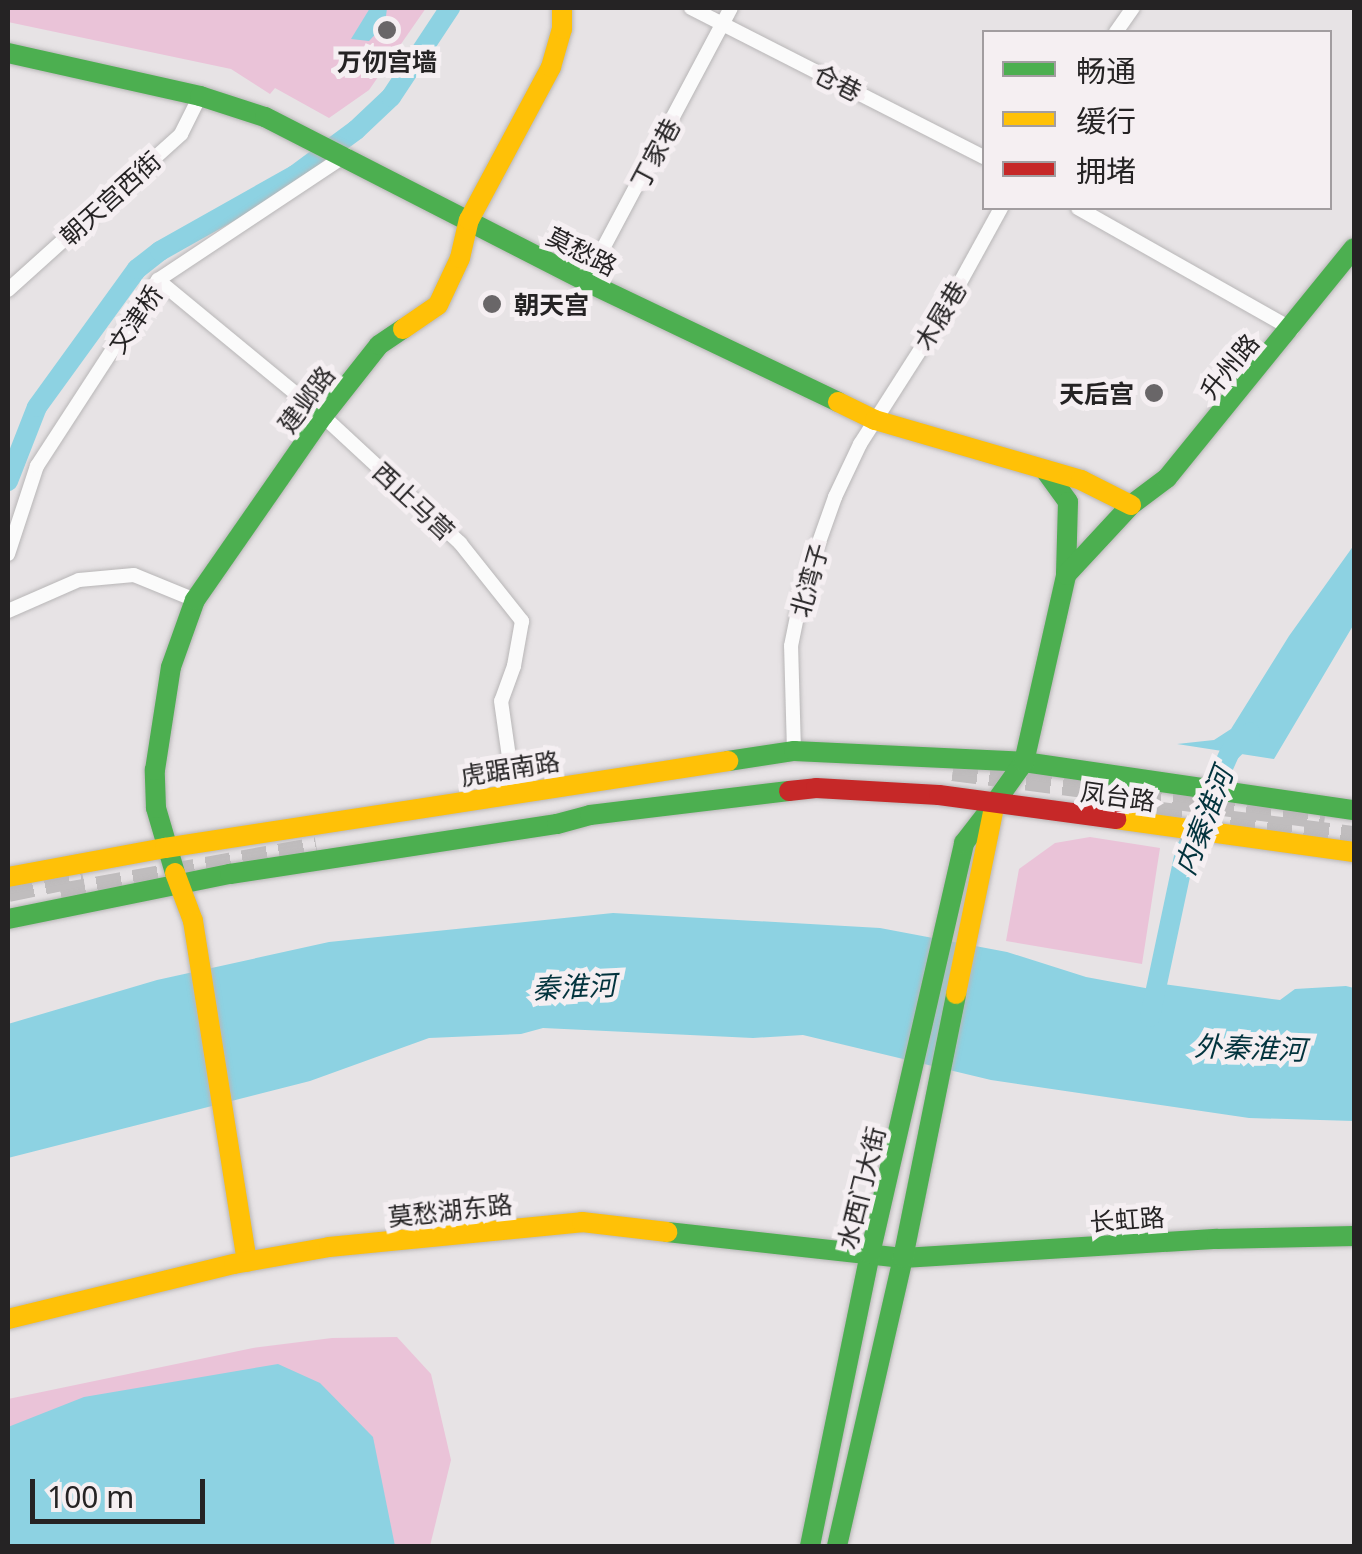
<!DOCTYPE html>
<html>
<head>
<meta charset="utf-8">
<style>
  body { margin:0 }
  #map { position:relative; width:1362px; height:1554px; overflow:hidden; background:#e7e3e5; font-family:"Noto Sans","Noto Sans SC",sans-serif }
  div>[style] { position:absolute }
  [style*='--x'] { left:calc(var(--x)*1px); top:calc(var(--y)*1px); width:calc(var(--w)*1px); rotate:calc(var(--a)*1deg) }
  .green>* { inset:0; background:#eac3d8 }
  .water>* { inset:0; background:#8dd2e2 }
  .river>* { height:20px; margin:-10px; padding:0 10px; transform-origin:10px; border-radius:10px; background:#8dd2e2 }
  .highway-tunnel>* { height:25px; margin-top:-12.5px; transform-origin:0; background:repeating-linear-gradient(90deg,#c0bdbe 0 25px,transparent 0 37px) }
  .roads { filter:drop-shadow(0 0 2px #b8b6b7) drop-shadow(0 0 2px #b8b6b7) }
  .street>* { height:14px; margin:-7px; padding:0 7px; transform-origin:7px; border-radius:7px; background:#fbfbfb }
  .fast>* { height:20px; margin:-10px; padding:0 10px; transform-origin:10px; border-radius:10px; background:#4caf50 }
  .slow>* { height:20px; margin:-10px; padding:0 10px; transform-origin:10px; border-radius:10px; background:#ffc107 }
  .jam>* { height:20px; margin:-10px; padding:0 10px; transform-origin:10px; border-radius:10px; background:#c62828 }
  .dots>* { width:28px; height:28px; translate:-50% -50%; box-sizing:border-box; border:5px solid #f5eff2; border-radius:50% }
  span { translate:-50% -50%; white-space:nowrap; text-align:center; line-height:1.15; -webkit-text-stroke:10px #f5eff2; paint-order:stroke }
  .poi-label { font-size:25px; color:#252324; font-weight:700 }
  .left { translate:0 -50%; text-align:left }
  .right { translate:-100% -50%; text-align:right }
  .street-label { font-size:25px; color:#252324 }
  .water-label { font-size:28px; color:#02333d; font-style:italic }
  .frame { position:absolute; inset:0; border:10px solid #252324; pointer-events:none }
  .legend { position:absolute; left:982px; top:30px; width:350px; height:180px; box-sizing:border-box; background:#f5eff2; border:2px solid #a29da0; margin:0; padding:12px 18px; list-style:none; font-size:30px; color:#252324 }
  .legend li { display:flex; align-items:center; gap:20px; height:50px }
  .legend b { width:50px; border:2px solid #a29da0 }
  .scale { position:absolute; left:30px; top:1479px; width:175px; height:45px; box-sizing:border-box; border:5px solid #252324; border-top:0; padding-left:12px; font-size:30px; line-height:35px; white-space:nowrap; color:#252324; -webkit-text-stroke:8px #f5eff2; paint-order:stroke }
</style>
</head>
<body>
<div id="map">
  <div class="green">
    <i style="clip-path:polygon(8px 8px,426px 8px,369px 90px,329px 118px,275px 88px,270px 94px,231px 69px,8px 22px)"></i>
    <i style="clip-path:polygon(1090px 837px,1160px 848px,1142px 964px,1006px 941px,1019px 869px,1055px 843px)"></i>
    <i style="clip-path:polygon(397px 1337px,431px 1374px,451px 1460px,430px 1546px,8px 1546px,8px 1399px,253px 1348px,332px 1338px)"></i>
  </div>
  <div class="water">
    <i style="clip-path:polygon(370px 8px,387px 8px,385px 24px,369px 41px,351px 39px)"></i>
    <i style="clip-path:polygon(1354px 545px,1354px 624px,1274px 759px,1177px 744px,1214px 740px,1231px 729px,1289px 636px)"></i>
    <i style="clip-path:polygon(613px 913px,880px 928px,1007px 952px,1086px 977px,1156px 990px,1156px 983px,1280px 1000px,1295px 989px,1346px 986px,1354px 988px,1354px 1121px,1249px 1118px,991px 1080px,803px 1035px,753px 1038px,543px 1028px,521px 1034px,429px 1038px,310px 1081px,8px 1158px,8px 1024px,157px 980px,329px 942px)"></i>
    <i style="clip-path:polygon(278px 1364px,320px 1383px,373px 1437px,395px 1546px,8px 1546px,8px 1427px,84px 1397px)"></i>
  </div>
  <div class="river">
    <i style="--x:8;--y:481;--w:79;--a:-68.6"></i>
    <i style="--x:37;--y:407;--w:170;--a:-54.1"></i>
    <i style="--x:137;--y:269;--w:29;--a:-38"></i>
    <i style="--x:160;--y:251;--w:155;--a:-29.4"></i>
    <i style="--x:295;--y:175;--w:76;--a:-36.4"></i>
    <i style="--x:356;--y:130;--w:48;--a:-43.3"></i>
    <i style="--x:391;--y:97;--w:107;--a:-56.5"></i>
    <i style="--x:1150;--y:1017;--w:169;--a:-78"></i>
    <i style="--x:1185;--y:852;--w:110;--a:-65.8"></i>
    <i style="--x:1230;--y:752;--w:28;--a:-44"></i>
  </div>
  <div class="highway-tunnel">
    <i style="--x:953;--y:768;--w:375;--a:7.4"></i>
    <i style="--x:1120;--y:809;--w:236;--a:7.1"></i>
    <i style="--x:8;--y:889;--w:76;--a:-11.5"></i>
    <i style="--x:61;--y:895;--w:260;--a:-10.2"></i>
  </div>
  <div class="roads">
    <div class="street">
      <i style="--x:691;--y:8;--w:329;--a:27"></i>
      <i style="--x:1116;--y:32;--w:29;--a:-55"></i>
      <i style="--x:1078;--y:208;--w:246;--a:29.5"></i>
      <i style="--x:158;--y:280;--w:214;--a:39.5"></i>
      <i style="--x:323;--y:416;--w:187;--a:42.8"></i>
      <i style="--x:460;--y:543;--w:100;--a:51.5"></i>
      <i style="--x:522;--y:621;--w:46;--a:100.1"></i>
      <i style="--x:514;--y:666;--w:37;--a:110"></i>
      <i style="--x:501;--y:701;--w:92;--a:81.9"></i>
      <i style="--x:591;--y:284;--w:29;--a:-74"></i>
      <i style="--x:599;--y:256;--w:281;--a:-62"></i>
      <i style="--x:8;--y:290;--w:233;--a:-42"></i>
      <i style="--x:181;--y:134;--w:42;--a:-63.4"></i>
      <i style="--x:8;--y:554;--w:93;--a:-71.8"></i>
      <i style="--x:37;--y:466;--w:222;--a:-57"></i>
      <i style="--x:158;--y:280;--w:226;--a:-33.6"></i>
      <i style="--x:8;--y:611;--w:77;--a:-23.6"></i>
      <i style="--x:79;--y:580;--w:55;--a:-5.2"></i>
      <i style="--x:134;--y:575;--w:66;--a:22.3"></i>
      <i style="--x:794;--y:751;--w:105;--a:-91.6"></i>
      <i style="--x:791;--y:646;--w:60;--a:-78.5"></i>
      <i style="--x:803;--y:587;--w:96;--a:-70.4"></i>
      <i style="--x:835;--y:497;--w:59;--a:-64.7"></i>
      <i style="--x:860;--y:444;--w:148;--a:-57.4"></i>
      <i style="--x:940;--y:319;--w:127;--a:-61.2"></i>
    </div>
    <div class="fast">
      <i style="--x:8;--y:53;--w:197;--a:12.6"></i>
      <i style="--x:200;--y:96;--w:68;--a:17.9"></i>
      <i style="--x:265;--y:117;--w:366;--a:27.1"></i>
      <i style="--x:591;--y:284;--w:274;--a:25.5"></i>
      <i style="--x:1045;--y:470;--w:39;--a:54"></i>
      <i style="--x:1068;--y:502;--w:73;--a:91.6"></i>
      <i style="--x:728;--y:761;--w:67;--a:-8.6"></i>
      <i style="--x:794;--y:751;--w:230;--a:2.7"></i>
      <i style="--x:1024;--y:762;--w:333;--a:8.3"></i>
      <i style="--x:994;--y:804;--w:52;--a:-54.5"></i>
      <i style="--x:1024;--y:762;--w:192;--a:-77.3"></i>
      <i style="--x:1066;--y:575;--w:96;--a:-47.1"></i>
      <i style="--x:1131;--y:505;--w:45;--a:-36.9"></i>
      <i style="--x:1167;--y:478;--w:296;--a:-50.9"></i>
      <i style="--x:175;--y:873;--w:68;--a:-106.3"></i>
      <i style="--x:156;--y:808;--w:38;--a:-92"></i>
      <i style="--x:155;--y:770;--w:104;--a:-81.2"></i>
      <i style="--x:171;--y:667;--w:71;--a:-70.3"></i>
      <i style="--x:195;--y:600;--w:224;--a:-55.2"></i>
      <i style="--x:323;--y:416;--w:90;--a:-51.7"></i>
      <i style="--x:379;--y:345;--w:29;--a:-34"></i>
      <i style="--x:8;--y:919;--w:227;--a:-11.5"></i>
      <i style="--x:230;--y:874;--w:331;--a:-8.7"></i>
      <i style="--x:557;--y:824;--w:34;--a:-15"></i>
      <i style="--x:590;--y:815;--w:200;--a:-6.9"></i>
      <i style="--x:667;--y:1232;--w:237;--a:6.3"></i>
      <i style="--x:903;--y:1258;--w:315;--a:-3.5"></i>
      <i style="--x:1217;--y:1239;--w:137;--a:-1.3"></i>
      <i style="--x:810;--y:1546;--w:298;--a:-78.4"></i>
      <i style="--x:870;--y:1254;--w:422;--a:-77.1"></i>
      <i style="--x:964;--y:843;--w:49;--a:-52.4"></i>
      <i style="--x:837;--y:1546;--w:295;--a:-77.1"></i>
      <i style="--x:903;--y:1258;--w:269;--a:-78.6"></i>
    </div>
    <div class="slow">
      <i style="--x:403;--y:329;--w:42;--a:-34.4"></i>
      <i style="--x:438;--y:305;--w:52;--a:-64.9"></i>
      <i style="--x:460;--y:258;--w:39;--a:-77"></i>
      <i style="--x:469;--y:220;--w:174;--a:-61.8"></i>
      <i style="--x:551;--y:67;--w:40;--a:-74"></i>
      <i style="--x:562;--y:29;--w:21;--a:-90"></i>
      <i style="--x:838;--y:402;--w:41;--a:25.9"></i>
      <i style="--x:875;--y:420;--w:215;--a:16.2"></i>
      <i style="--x:1081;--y:480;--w:56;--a:26.6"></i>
      <i style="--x:1116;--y:819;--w:240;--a:7.9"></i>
      <i style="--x:175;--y:873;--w:51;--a:69.4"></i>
      <i style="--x:193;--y:921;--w:345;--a:81"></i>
      <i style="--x:8;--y:877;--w:160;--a:-10.5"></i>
      <i style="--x:165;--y:848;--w:570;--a:-8.78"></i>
      <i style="--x:956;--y:994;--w:191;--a:-78.5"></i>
      <i style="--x:8;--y:1319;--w:233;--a:-13.7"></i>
      <i style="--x:234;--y:1264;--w:97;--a:-10.1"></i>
      <i style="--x:329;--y:1247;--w:254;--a:-5.6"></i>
      <i style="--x:582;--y:1222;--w:86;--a:6.7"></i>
    </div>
    <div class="jam">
      <i style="--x:789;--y:791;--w:27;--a:-6"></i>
      <i style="--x:816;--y:788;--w:123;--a:3.3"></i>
      <i style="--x:939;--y:795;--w:179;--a:7.7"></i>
    </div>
  </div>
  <div class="dots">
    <i style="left:387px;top:30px;background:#696668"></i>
    <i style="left:492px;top:304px;background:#696668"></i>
    <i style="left:1154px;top:393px;background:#696668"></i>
  </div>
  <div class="poi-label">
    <span style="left:387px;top:61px">万仞宫墙</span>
    <span class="left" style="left:514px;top:304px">朝天宫</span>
    <span class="right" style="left:1134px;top:393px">天后宫</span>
  </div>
  <div class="street-label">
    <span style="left:838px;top:82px;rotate:27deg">仓巷</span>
    <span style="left:655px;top:153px;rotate:-62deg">丁家巷</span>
    <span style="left:110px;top:198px;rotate:-42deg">朝天宫西街</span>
    <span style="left:582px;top:251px;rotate:27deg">莫愁路</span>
    <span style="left:940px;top:315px;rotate:-59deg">木屐巷</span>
    <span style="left:135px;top:319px;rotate:-56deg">文津桥</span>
    <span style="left:1229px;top:366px;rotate:-50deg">升州路</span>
    <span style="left:306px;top:399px;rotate:-53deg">建邺路</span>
    <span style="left:414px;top:501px;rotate:43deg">西止马营</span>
    <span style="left:809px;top:580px;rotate:-74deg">北湾子</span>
    <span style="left:510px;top:768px;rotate:-9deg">虎踞南路</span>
    <span style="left:1118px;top:796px;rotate:8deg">凤台路</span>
    <span style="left:861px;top:1188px;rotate:-76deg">水西门大街</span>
    <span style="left:450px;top:1210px;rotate:-6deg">莫愁湖东路</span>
    <span style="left:1127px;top:1219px;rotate:-4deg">长虹路</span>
  </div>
  <div class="water-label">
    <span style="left:1203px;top:821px;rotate:-69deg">内秦淮河</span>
    <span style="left:574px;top:986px;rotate:-3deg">秦淮河</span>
    <span style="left:1250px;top:1047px;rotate:2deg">外秦淮河</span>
  </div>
  <div class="frame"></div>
  <ul class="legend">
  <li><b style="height:12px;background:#4caf50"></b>畅通</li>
  <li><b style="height:12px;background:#ffc107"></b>缓行</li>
  <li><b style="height:12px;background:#c62828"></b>拥堵</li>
  </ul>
  <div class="scale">100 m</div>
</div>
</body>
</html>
